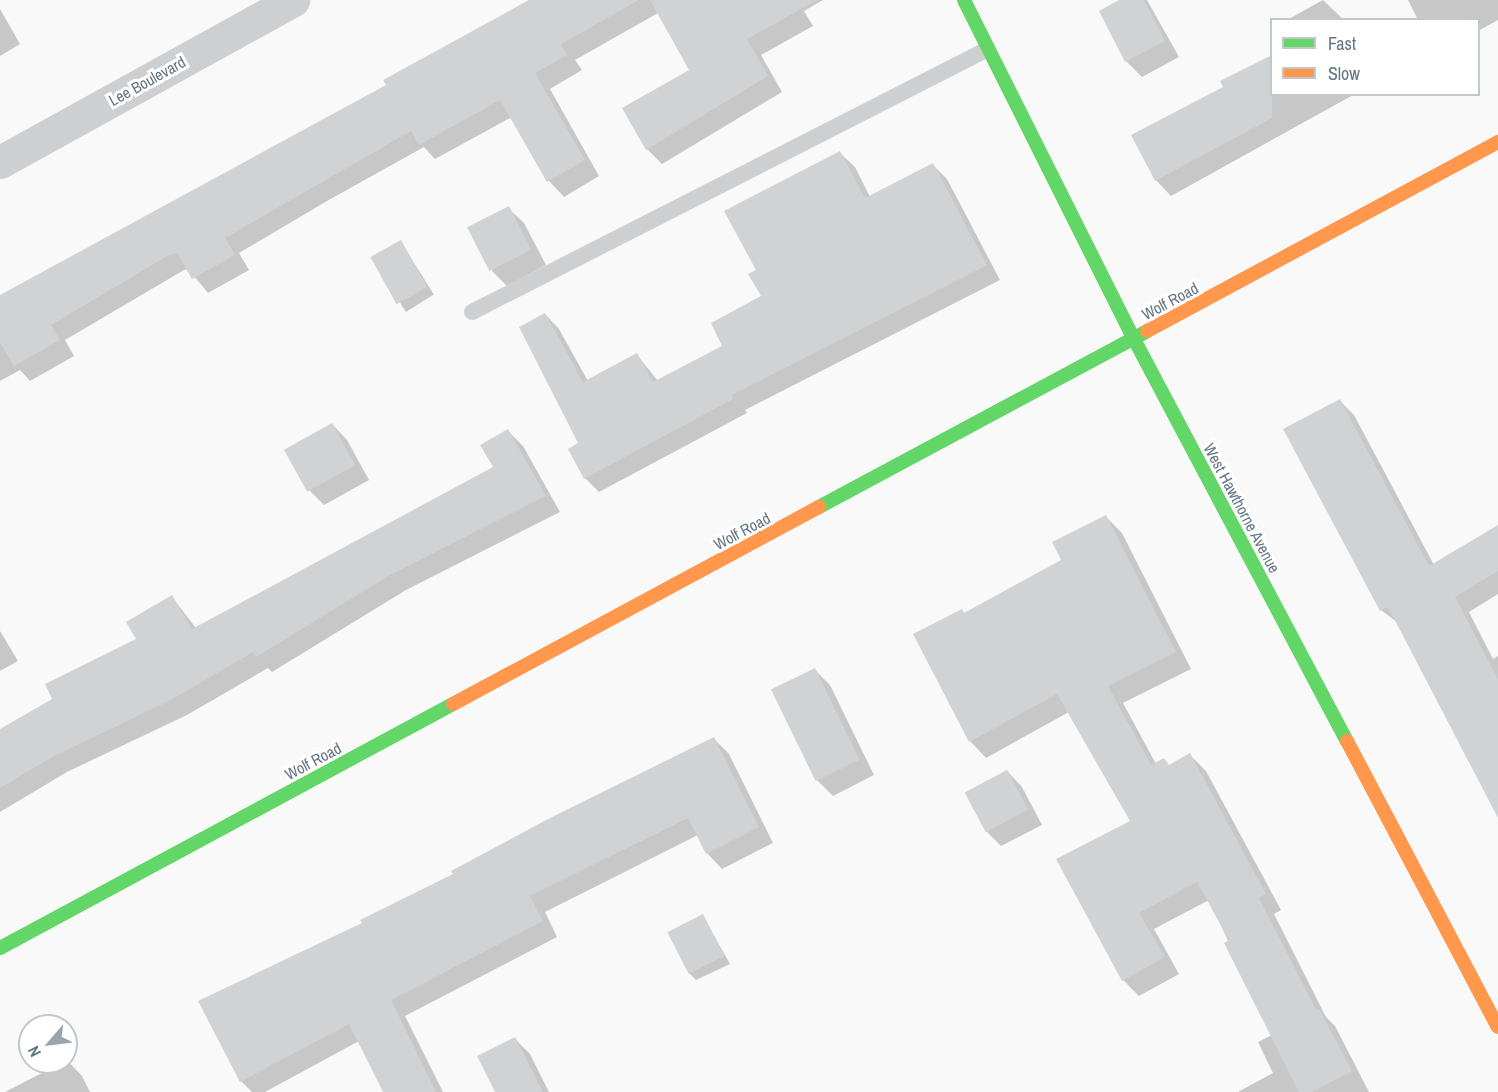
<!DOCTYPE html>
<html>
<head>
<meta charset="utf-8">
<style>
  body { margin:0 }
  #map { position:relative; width:1498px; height:1092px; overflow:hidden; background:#f9f9f9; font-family:"Archivo Narrow",sans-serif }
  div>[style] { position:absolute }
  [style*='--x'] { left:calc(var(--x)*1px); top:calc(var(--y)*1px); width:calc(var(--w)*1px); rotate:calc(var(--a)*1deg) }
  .shadow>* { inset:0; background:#0003; transform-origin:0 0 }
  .building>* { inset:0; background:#d0d2d3; transform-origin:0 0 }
  .lane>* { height:16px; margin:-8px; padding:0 8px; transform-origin:8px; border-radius:8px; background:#cecfd0 }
  .street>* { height:33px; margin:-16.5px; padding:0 16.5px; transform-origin:16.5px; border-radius:16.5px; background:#cecfd0 }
  .fast>* { height:14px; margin:-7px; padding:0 7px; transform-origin:7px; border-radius:7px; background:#63d668 }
  .slow>* { height:14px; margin:-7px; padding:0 7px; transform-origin:7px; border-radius:7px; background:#ff974d }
  span { translate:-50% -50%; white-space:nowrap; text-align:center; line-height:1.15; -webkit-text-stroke:6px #fff; paint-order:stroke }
  .street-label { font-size:16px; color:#657683 }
  .legend { position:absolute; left:1270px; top:18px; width:210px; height:78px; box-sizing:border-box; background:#fff; border:2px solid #c1c8cd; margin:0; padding:8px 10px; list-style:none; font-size:18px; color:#657683 }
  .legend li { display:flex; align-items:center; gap:12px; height:30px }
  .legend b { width:30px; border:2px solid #c1c8cd }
  .north { position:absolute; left:18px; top:1014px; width:60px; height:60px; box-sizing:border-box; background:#fff; border:2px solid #c1c8cd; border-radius:50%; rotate:242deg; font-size:16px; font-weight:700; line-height:24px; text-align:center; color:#657683 }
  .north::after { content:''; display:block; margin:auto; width:21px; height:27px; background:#99a4ac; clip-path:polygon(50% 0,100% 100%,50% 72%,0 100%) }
</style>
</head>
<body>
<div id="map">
  <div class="shadow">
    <i style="clip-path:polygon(531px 0,823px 0,804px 11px,813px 26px,761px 55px,782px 92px,662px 164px,647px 149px,691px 70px,658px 13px,575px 60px,582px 70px,550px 89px,599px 176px,564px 197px,549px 181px,512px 117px,435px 159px,424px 147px,327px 201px,239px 253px,249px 270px,208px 293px,188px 269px,184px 270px,65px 340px,74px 356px,30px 381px,20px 370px,0 381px,0 296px,388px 85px)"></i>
    <i style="clip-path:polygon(1122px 0,1147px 0,1179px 57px,1142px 77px,1126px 61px,1101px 11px)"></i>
    <i style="clip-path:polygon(1323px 0,1344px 20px,1287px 20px)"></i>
    <i style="clip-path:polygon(1408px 0,1498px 0,1498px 20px,1478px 31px,1478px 20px,1418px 20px)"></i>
    <i style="clip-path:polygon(0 9px,20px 44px,0 56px)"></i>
    <i style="clip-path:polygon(1225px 88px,1272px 94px,1355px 94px,1171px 196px,1156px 180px)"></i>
    <i style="clip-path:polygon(840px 153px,855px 167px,870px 197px,933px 165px,947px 179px,1000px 280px,745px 410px,747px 413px,599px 492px,585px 478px,580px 444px,545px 314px,559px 329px,588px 381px,637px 355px,658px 381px,724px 347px,763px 297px,758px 270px)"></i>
    <i style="clip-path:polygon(508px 208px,524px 223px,546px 265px,507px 286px,492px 271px)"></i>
    <i style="left:401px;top:242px;width:62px;height:33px;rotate:58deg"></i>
    <i style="clip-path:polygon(1340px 401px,1354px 415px,1434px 565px,1498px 527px,1498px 594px,1469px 612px,1493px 659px,1498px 656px,1498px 814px,1398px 623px,1381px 610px)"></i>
    <i style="clip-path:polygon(332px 424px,347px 440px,369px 480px,324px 505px,309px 490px)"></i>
    <i style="clip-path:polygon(508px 431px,523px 446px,560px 512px,406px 590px,272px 672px,268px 668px,187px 715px,67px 772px,0 812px,0 730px,54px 700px,138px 640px,172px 597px,196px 628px,495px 468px)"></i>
    <i style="clip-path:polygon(1106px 517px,1122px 533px,1191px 669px,1123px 703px,1156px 764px,1170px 766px,1190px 755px,1206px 771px,1281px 910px,1274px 914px,1326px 1017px,1335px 1026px,1369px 1092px,1238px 1092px,1273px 1073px,1258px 1042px,1272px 1035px,1209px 900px,1154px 929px,1179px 974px,1139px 996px,1123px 980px,1132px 822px,1069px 712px,986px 758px,970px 741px,915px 635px,965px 614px,1063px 560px)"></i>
    <i style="clip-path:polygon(0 631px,18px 661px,0 671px)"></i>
    <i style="clip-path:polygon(815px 670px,830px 685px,874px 775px,833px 796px,818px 781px)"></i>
    <i style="clip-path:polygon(714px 739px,729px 754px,773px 843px,722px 869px,707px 853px,698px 835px,545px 912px,557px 937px,405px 1016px,443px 1092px,385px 1092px,359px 1041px,265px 1092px,252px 1092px,241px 1081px,364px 924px)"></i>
    <i style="clip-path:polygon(1007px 771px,1022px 787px,1042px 825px,1001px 846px,986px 831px)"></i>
    <i style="clip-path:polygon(703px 916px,730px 964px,696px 980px,689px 973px)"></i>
    <i style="clip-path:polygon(515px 1039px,530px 1054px,549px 1092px,497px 1092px)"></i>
    <i style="clip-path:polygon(67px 1060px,82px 1076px,90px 1092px,5px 1092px)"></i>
  </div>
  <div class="building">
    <i style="clip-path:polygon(529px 0,639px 0,561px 44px,567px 55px,535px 73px,585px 160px,547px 182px,500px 100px,419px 145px,411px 131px,225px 238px,235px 255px,192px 279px,177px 253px,169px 255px,51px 325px,60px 340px,14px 366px,0 342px,0 295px,386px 85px,383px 80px)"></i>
    <i style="clip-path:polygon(650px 0,817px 0,747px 39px,768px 76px,646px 150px,622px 108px,689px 70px)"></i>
    <i style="clip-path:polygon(1119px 0,1144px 0,1165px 41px,1125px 62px,1099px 11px)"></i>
    <i style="clip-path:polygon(1272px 55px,1272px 118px,1155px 181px,1131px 135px,1223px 87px,1220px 81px)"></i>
    <i style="clip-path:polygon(840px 151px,865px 198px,933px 163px,987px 265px,732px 395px,733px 399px,584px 479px,568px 449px,578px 443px,519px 327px,545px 313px,583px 382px,637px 353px,653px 382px,722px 346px,711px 323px,761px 296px,748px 274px,756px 270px,724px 211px)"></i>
    <i style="left:509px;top:206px;width:49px;height:47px;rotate:63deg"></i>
    <i style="left:401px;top:240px;width:54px;height:35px;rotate:61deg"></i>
    <i style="clip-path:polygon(1340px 399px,1429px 566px,1498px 525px,1498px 571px,1455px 597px,1498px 679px,1498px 818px,1388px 607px,1380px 611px,1283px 429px)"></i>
    <i style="left:332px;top:423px;width:48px;height:55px;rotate:61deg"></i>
    <i style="clip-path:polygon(508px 429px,546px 496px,390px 575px,256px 657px,253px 652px,171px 700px,52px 757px,0 788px,0 729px,52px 699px,45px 684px,136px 639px,126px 622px,172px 595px,192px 629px,493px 467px,480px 445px)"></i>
    <i style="clip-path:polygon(1106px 515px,1176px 652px,1108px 686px,1151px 765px,1164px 758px,1169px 765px,1190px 753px,1266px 894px,1259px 898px,1316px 1010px,1319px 1009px,1352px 1071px,1312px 1092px,1299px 1092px,1224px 943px,1229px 940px,1197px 882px,1139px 913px,1165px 957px,1122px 981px,1056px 859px,1130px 821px,1057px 694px,969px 742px,913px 634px,962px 609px,964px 613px,1061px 560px,1052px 542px)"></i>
    <i style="left:815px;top:668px;width:102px;height:49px;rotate:64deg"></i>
    <i style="clip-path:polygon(714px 737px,759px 827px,706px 854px,688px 818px,530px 896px,543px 921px,391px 1000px,436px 1092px,383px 1092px,349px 1024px,240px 1082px,198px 1001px,362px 923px,360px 920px,453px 874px,451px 871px,550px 818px)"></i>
    <i style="left:1007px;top:770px;width:45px;height:48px;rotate:62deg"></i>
    <i style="left:703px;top:914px;width:47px;height:40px;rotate:63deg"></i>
    <i style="clip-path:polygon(515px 1037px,543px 1092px,495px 1092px,477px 1056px)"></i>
  </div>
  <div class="lane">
    <i style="--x:472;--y:312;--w:577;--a:-27.01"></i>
  </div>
  <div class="street">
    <i style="--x:0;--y:162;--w:335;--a:-28.9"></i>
  </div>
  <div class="fast">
    <i style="--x:964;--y:0;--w:379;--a:63.4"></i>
    <i style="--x:1134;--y:339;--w:455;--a:62.1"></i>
    <i style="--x:819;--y:507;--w:372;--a:-28.2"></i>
    <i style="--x:0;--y:948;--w:515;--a:-28.31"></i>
  </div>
  <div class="slow">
    <i style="--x:1147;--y:331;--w:399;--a:-28.3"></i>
    <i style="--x:453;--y:704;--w:416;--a:-28.3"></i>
    <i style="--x:1347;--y:741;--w:323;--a:62.2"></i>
  </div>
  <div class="street-label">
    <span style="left:147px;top:81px;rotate:-29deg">Lee Boulevard</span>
    <span style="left:1170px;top:301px;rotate:-28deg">Wolf Road</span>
    <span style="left:1242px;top:508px;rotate:62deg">West Hawthorne Avenue</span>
    <span style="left:742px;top:531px;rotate:-28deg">Wolf Road</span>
    <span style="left:313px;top:761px;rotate:-28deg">Wolf Road</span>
  </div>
  <ul class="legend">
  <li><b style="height:8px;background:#63d668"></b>Fast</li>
  <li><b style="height:8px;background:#ff974d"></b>Slow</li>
  </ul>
  <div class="north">N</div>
</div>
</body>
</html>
